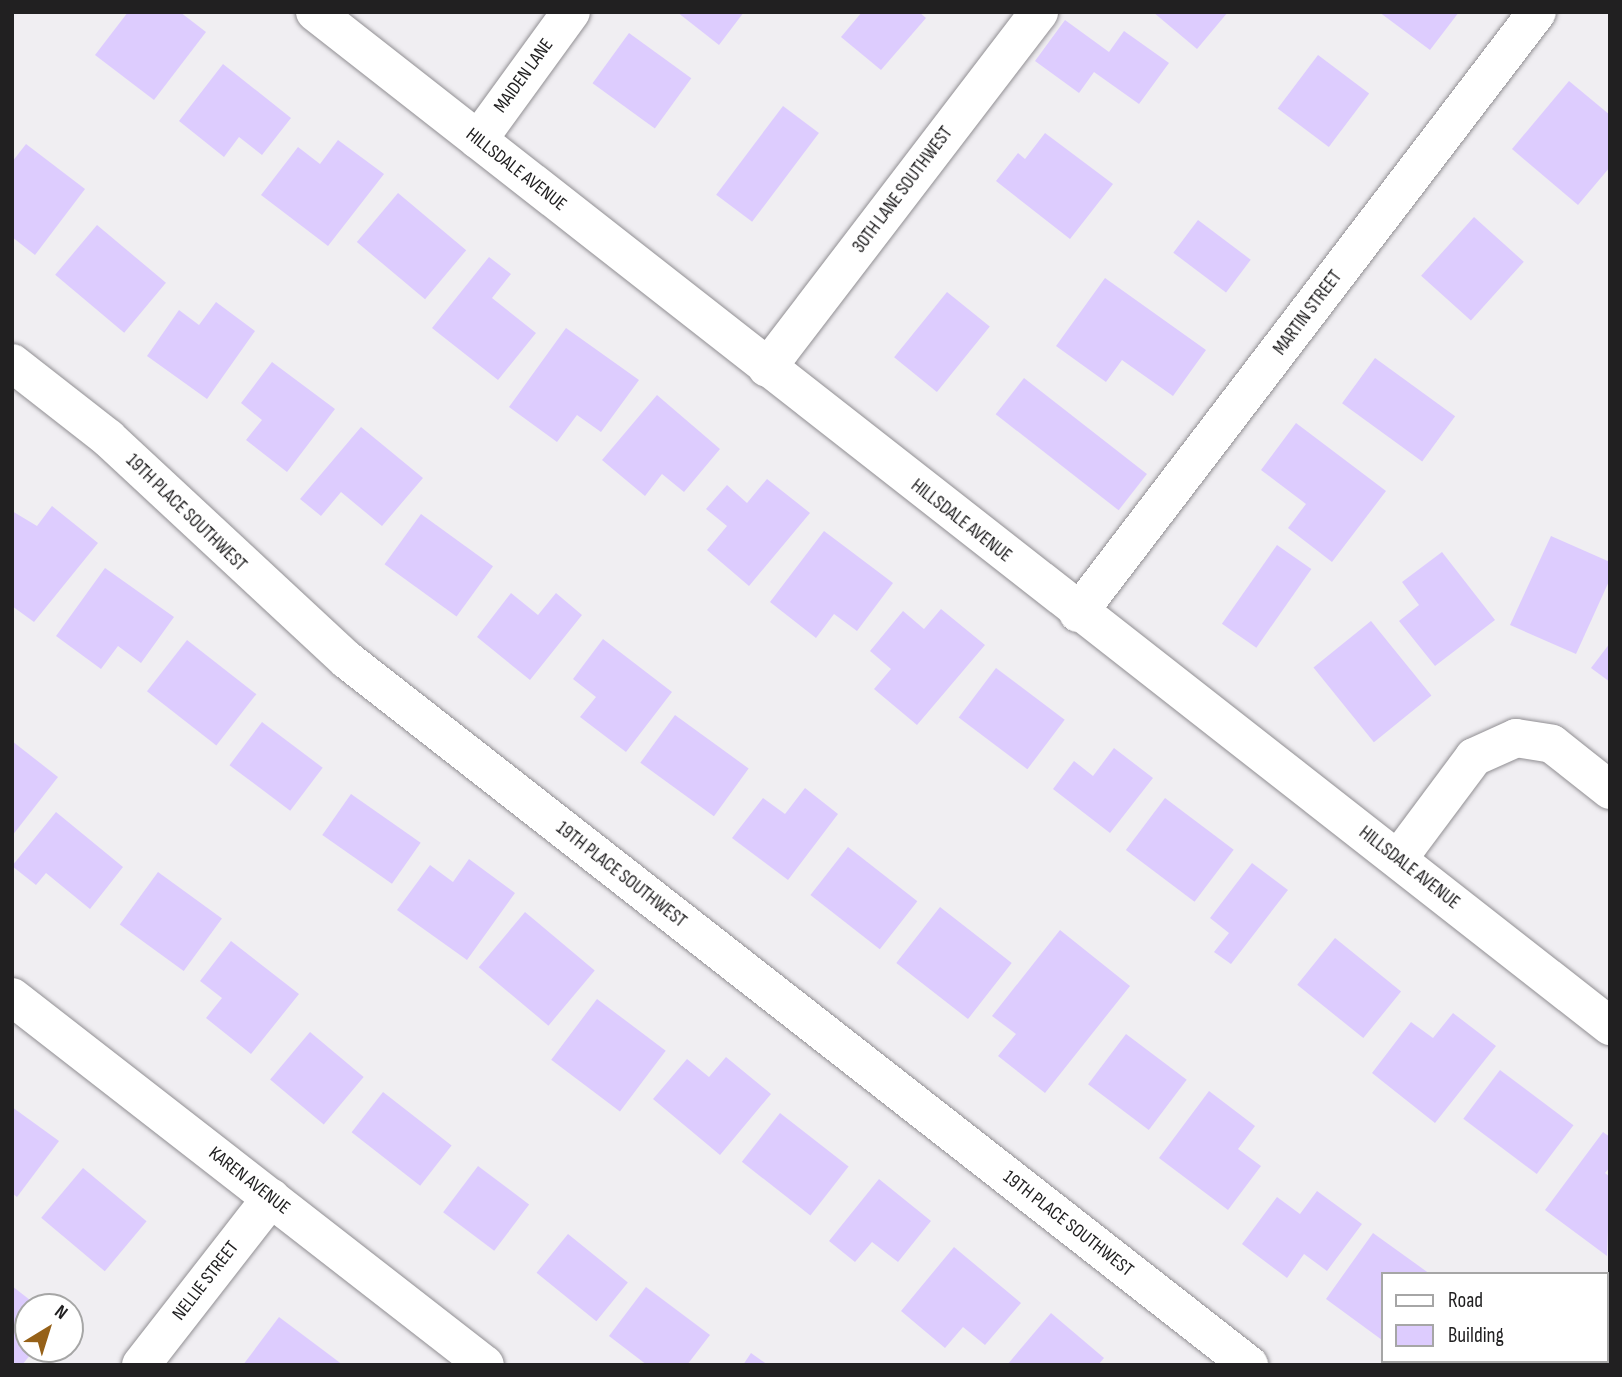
<!DOCTYPE html>
<html>
<head>
<meta charset="utf-8">
<style>
  body { margin:0 }
  #map { position:relative; width:1622px; height:1377px; overflow:hidden; background:#f0eef2; font-family:"Sofia Sans Condensed",sans-serif }
  div>[style] { position:absolute }
  [style*='--x'] { left:calc(var(--x)*1px); top:calc(var(--y)*1px); width:calc(var(--w)*1px); rotate:calc(var(--a)*1deg) }
  .building>* { inset:0; background:#ddccfe; transform-origin:0 0 }
  .roads { filter:drop-shadow(0 0 2px #918f93) drop-shadow(0 0 2px #918f93) }
  .minor>* { height:38px; margin:-19px; padding:0 19px; transform-origin:19px; border-radius:19px; background:#fff }
  span { translate:-50% -50%; white-space:nowrap; text-align:center; line-height:1.15; -webkit-text-stroke:5px #fff; paint-order:stroke }
  .street-label { font-size:19px; color:#212021 }
  .frame { position:absolute; inset:0; border:14px solid #212021; pointer-events:none }
  .legend { position:absolute; left:1381px; top:1272px; width:228px; height:91px; box-sizing:border-box; background:#fff; border:2px solid #a6a6a6; margin:0; padding:9px 12px; list-style:none; font-size:21px; color:#212021 }
  .legend li { display:flex; align-items:center; gap:14px; height:35px }
  .legend b { width:35px; border:2px solid #a6a6a6 }
  .north { position:absolute; left:14px; top:1293px; width:70px; height:70px; box-sizing:border-box; background:#fff; border:2px solid #a6a6a6; border-radius:50%; rotate:38deg; font-size:19px; font-weight:700; line-height:28px; text-align:center; color:#212021 }
  .north::after { content:''; display:block; margin:auto; width:24px; height:32px; background:#966118; clip-path:polygon(50% 0,100% 100%,50% 72%,0 100%) }
</style>
</head>
<body>
<div id="map">
  <div class="building">
    <i style="clip-path:polygon(128px 12px,180px 12px,206px 32px,154px 100px,95px 55px)"></i>
    <i style="clip-path:polygon(677px 12px,744px 12px,719px 45px)"></i>
    <i style="clip-path:polygon(862px 12px,919px 12px,926px 18px,881px 70px,841px 37px)"></i>
    <i style="clip-path:polygon(1153px 12px,1228px 12px,1197px 49px)"></i>
    <i style="clip-path:polygon(1379px 12px,1459px 12px,1430px 50px)"></i>
    <i style="clip-path:polygon(1065px 20px,1109px 52px,1124px 31px,1169px 63px,1139px 104px,1094px 72px,1079px 93px,1035px 61px)"></i>
    <i style="left:629px;top:33px;width:77px;height:62px;rotate:36deg"></i>
    <i style="left:1318px;top:55px;width:64px;height:67px;rotate:37deg"></i>
    <i style="clip-path:polygon(223px 64px,291px 118px,262px 155px,239px 137px,224px 157px,179px 121px)"></i>
    <i style="clip-path:polygon(1569px 81px,1610px 115px,1610px 167px,1578px 205px,1512px 149px)"></i>
    <i style="left:783px;top:106px;width:45px;height:111px;rotate:37deg"></i>
    <i style="clip-path:polygon(1045px 133px,1113px 184px,1070px 239px,996px 181px,1018px 153px,1025px 159px)"></i>
    <i style="clip-path:polygon(338px 140px,384px 174px,328px 246px,261px 195px,298px 147px,320px 164px)"></i>
    <i style="clip-path:polygon(26px 144px,85px 189px,35px 255px,12px 237px,12px 162px)"></i>
    <i style="left:398px;top:193px;width:89px;height:64px;rotate:40deg"></i>
    <i style="left:1474px;top:217px;width:67px;height:79px;rotate:42deg"></i>
    <i style="left:1198px;top:220px;width:66px;height:41px;rotate:37deg"></i>
    <i style="left:97px;top:225px;width:90px;height:65px;rotate:40deg"></i>
    <i style="clip-path:polygon(489px 257px,511px 274px,492px 298px,536px 333px,498px 380px,432px 328px)"></i>
    <i style="clip-path:polygon(1105px 278px,1206px 350px,1173px 396px,1122px 360px,1106px 382px,1056px 346px)"></i>
    <i style="left:947px;top:292px;width:55px;height:84px;rotate:39deg"></i>
    <i style="clip-path:polygon(216px 302px,255px 331px,207px 399px,147px 356px,179px 310px,199px 325px)"></i>
    <i style="clip-path:polygon(566px 328px,639px 380px,601px 432px,577px 415px,557px 442px,509px 407px)"></i>
    <i style="left:1375px;top:358px;width:99px;height:56px;rotate:36deg"></i>
    <i style="clip-path:polygon(272px 362px,335px 409px,287px 472px,246px 440px,262px 420px,241px 403px)"></i>
    <i style="left:1024px;top:378px;width:156px;height:46px;rotate:38deg"></i>
    <i style="clip-path:polygon(657px 395px,720px 449px,684px 492px,662px 474px,645px 496px,602px 460px)"></i>
    <i style="clip-path:polygon(1296px 423px,1386px 491px,1332px 562px,1288px 528px,1306px 504px,1261px 470px)"></i>
    <i style="clip-path:polygon(361px 427px,423px 478px,382px 526px,341px 492px,321px 516px,300px 499px)"></i>
    <i style="clip-path:polygon(767px 479px,810px 513px,749px 586px,707px 550px,727px 526px,706px 509px,727px 485px,747px 503px)"></i>
    <i style="clip-path:polygon(52px 506px,98px 543px,34px 622px,12px 606px,12px 511px,37px 526px)"></i>
    <i style="left:421px;top:514px;width:89px;height:62px;rotate:36deg"></i>
    <i style="clip-path:polygon(824px 531px,893px 583px,857px 631px,834px 614px,816px 638px,770px 602px)"></i>
    <i style="clip-path:polygon(1551px 536px,1610px 562px,1610px 579px,1576px 654px,1510px 625px)"></i>
    <i style="left:1277px;top:545px;width:42px;height:96px;rotate:35deg"></i>
    <i style="clip-path:polygon(1442px 552px,1495px 620px,1435px 666px,1399px 621px,1419px 605px,1402px 582px)"></i>
    <i style="clip-path:polygon(105px 568px,174px 617px,141px 663px,118px 646px,101px 669px,56px 636px)"></i>
    <i style="clip-path:polygon(511px 593px,538px 615px,556px 593px,582px 615px,530px 680px,477px 637px)"></i>
    <i style="clip-path:polygon(941px 609px,985px 645px,917px 725px,874px 689px,891px 669px,870px 651px,903px 611px,924px 629px)"></i>
    <i style="left:1371px;top:621px;width:96px;height:74px;rotate:51deg"></i>
    <i style="clip-path:polygon(603px 639px,672px 692px,626px 752px,580px 717px,596px 697px,573px 679px)"></i>
    <i style="left:187px;top:640px;width:88px;height:65px;rotate:38deg"></i>
    <i style="clip-path:polygon(1610px 643px,1610px 682px,1591px 668px)"></i>
    <i style="left:996px;top:668px;width:86px;height:62px;rotate:37deg"></i>
    <i style="left:675px;top:715px;width:91px;height:59px;rotate:36deg"></i>
    <i style="left:262px;top:722px;width:76px;height:54px;rotate:37deg"></i>
    <i style="clip-path:polygon(12px 741px,58px 777px,12px 836px)"></i>
    <i style="clip-path:polygon(1114px 748px,1153px 778px,1110px 833px,1053px 789px,1074px 761px,1093px 776px)"></i>
    <i style="clip-path:polygon(805px 788px,838px 814px,788px 880px,732px 838px,763px 798px,785px 814px)"></i>
    <i style="left:351px;top:794px;width:85px;height:50px;rotate:35deg"></i>
    <i style="left:1165px;top:798px;width:86px;height:65px;rotate:37deg"></i>
    <i style="clip-path:polygon(56px 812px,123px 867px,90px 909px,46px 873px,36px 885px,12px 866px)"></i>
    <i style="left:848px;top:847px;width:88px;height:61px;rotate:38deg"></i>
    <i style="clip-path:polygon(469px 859px,515px 893px,467px 960px,397px 910px,430px 865px,453px 882px)"></i>
    <i style="clip-path:polygon(1252px 863px,1288px 890px,1231px 964px,1214px 952px,1229px 933px,1210px 918px)"></i>
    <i style="left:158px;top:872px;width:79px;height:65px;rotate:36deg"></i>
    <i style="left:940px;top:907px;width:91px;height:71px;rotate:38deg"></i>
    <i style="left:525px;top:912px;width:91px;height:72px;rotate:40deg"></i>
    <i style="clip-path:polygon(1060px 930px,1130px 986px,1045px 1093px,998px 1056px,1016px 1034px,992px 1016px)"></i>
    <i style="left:1335px;top:938px;width:85px;height:60px;rotate:39deg"></i>
    <i style="clip-path:polygon(231px 941px,299px 994px,251px 1054px,206px 1018px,222px 998px,200px 981px)"></i>
    <i style="left:597px;top:999px;width:86px;height:76px;rotate:37deg"></i>
    <i style="clip-path:polygon(1453px 1013px,1496px 1046px,1435px 1123px,1372px 1073px,1411px 1022px,1433px 1038px)"></i>
    <i style="left:310px;top:1032px;width:70px;height:62px;rotate:40deg"></i>
    <i style="left:1126px;top:1034px;width:76px;height:63px;rotate:37deg"></i>
    <i style="clip-path:polygon(726px 1057px,771px 1094px,720px 1155px,653px 1099px,687px 1059px,709px 1077px)"></i>
    <i style="left:1500px;top:1070px;width:92px;height:61px;rotate:37deg"></i>
    <i style="clip-path:polygon(1209px 1091px,1255px 1126px,1238px 1149px,1261px 1166px,1228px 1210px,1159px 1158px)"></i>
    <i style="left:383px;top:1092px;width:87px;height:51px;rotate:38deg"></i>
    <i style="clip-path:polygon(12px 1107px,59px 1141px,17px 1197px,12px 1193px)"></i>
    <i style="left:780px;top:1113px;width:87px;height:62px;rotate:38deg"></i>
    <i style="clip-path:polygon(1603px 1132px,1610px 1137px,1610px 1167px,1605px 1173px,1610px 1177px,1607px 1256px,1545px 1210px)"></i>
    <i style="left:478px;top:1166px;width:64px;height:58px;rotate:37deg"></i>
    <i style="left:83px;top:1168px;width:83px;height:65px;rotate:40deg"></i>
    <i style="clip-path:polygon(879px 1179px,931px 1221px,898px 1262px,872px 1242px,855px 1262px,829px 1241px)"></i>
    <i style="clip-path:polygon(1317px 1191px,1362px 1224px,1327px 1271px,1304px 1254px,1287px 1278px,1242px 1244px,1277px 1197px,1300px 1214px)"></i>
    <i style="clip-path:polygon(1373px 1233px,1430px 1274px,1382px 1274px,1382px 1340px,1326px 1299px)"></i>
    <i style="left:568px;top:1234px;width:77px;height:50px;rotate:39deg"></i>
    <i style="clip-path:polygon(954px 1247px,1021px 1303px,985px 1345px,963px 1327px,945px 1348px,901px 1311px)"></i>
    <i style="clip-path:polygon(12px 1286px,39px 1307px,28px 1307px,28px 1349px,35px 1349px,22px 1365px,12px 1365px)"></i>
    <i style="clip-path:polygon(646px 1287px,710px 1335px,687px 1365px,647px 1365px,609px 1336px)"></i>
    <i style="clip-path:polygon(1051px 1313px,1104px 1358px,1098px 1365px,1007px 1365px)"></i>
    <i style="clip-path:polygon(279px 1317px,343px 1365px,243px 1365px)"></i>
    <i style="clip-path:polygon(751px 1353px,768px 1365px,743px 1365px)"></i>
    <i style="left:1413px;top:1361px;width:87px;height:5px"></i>
  </div>
  <div class="roads">
    <div class="minor">
      <i style="--x:315;--y:12;--w:1645;--a:38.06"></i>
      <i style="--x:478;--y:140;--w:158;--a:-54"></i>
      <i style="--x:12;--y:363;--w:122;--a:38"></i>
      <i style="--x:108;--y:438;--w:326;--a:42.9"></i>
      <i style="--x:347;--y:660;--w:1145;--a:38.01"></i>
      <i style="--x:767;--y:368;--w:448;--a:-52.6"></i>
      <i style="--x:1078;--y:613;--w:756;--a:-52.63"></i>
      <i style="--x:1398;--y:859;--w:127;--a:-53.3"></i>
      <i style="--x:1474;--y:757;--w:46;--a:-24.3"></i>
      <i style="--x:1516;--y:738;--w:36;--a:9"></i>
      <i style="--x:1552;--y:744;--w:74;--a:38.4"></i>
      <i style="--x:12;--y:997;--w:599;--a:37.88"></i>
      <i style="--x:141;--y:1365;--w:212;--a:-52.1"></i>
    </div>
  </div>
  <div class="street-label">
    <span style="left:524px;top:76px;rotate:-54deg">MAIDEN LANE</span>
    <span style="left:516px;top:170px;rotate:38deg">HILLSDALE AVENUE</span>
    <span style="left:903px;top:190px;rotate:-53deg">30TH LANE SOUTHWEST</span>
    <span style="left:1308px;top:313px;rotate:-53deg">MARTIN STREET</span>
    <span style="left:186px;top:513px;rotate:44deg">19TH PLACE SOUTHWEST</span>
    <span style="left:961px;top:521px;rotate:38deg">HILLSDALE AVENUE</span>
    <span style="left:1409px;top:868px;rotate:38deg">HILLSDALE AVENUE</span>
    <span style="left:621px;top:875px;rotate:38deg">19TH PLACE SOUTHWEST</span>
    <span style="left:249px;top:1181px;rotate:38deg">KAREN AVENUE</span>
    <span style="left:1068px;top:1224px;rotate:38deg">19TH PLACE SOUTHWEST</span>
    <span style="left:206px;top:1281px;rotate:-52deg">NELLIE STREET</span>
  </div>
  <div class="frame"></div>
  <ul class="legend">
  <li><b style="height:9px;background:#fff"></b>Road</li>
  <li><b style="height:19px;background:#ddccfe"></b>Building</li>
  </ul>
  <div class="north">N</div>
</div>
</body>
</html>
